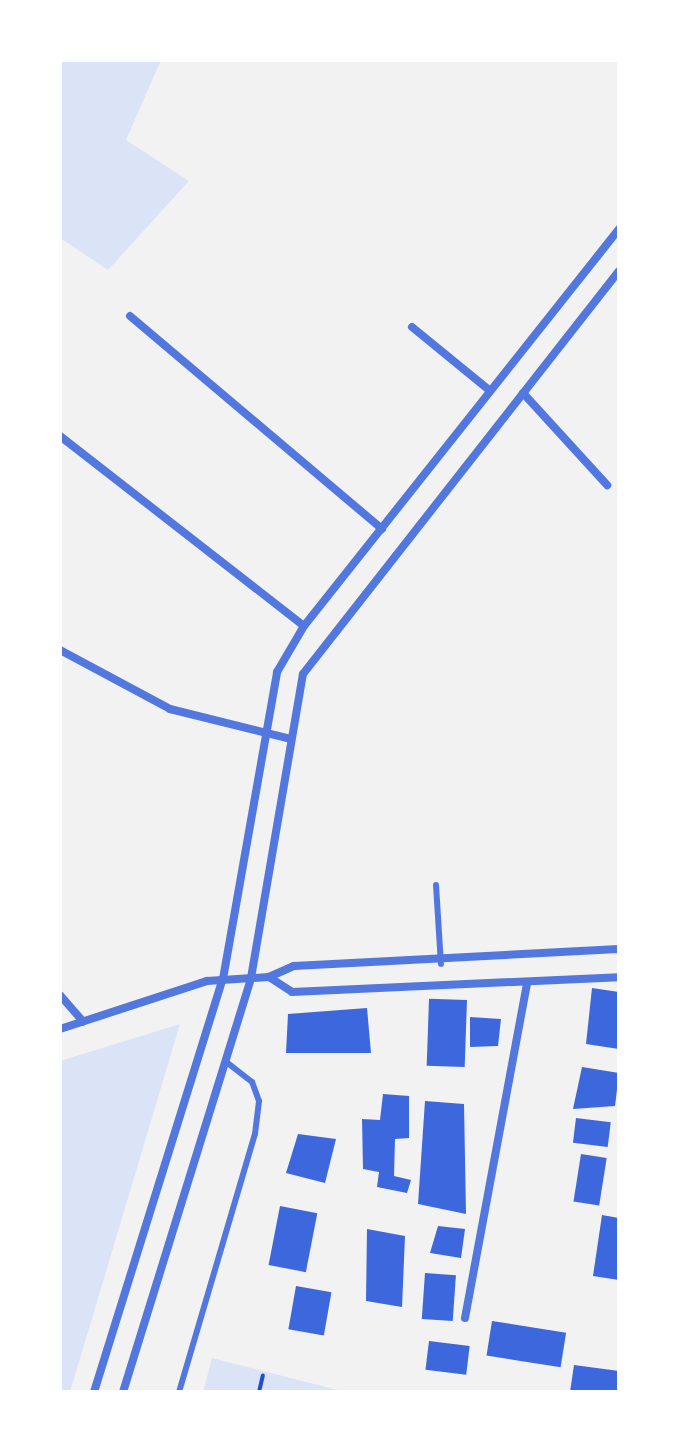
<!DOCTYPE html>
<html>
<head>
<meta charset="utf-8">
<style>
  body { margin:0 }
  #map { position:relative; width:679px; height:1452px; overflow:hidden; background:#f2f2f2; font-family:"Work Sans",sans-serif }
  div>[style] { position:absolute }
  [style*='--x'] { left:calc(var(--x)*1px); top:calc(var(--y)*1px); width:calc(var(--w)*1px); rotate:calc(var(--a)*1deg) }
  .green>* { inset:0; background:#dbe4f7 }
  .building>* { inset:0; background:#3d67dc; transform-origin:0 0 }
  .path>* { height:4px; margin:-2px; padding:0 2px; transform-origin:2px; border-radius:2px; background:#1d4ed8 }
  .service>* { height:6px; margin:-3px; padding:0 3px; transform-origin:3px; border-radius:3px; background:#5277de }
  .minor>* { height:8px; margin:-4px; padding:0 4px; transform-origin:4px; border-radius:4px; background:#5277de }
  span { translate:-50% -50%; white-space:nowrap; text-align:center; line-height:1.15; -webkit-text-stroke:7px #fff; paint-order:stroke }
  .frame { position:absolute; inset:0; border:62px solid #fff; pointer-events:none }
</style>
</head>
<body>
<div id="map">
  <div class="green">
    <i style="clip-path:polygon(60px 60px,161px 60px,126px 140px,189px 181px,108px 270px,60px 238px)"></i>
    <i style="clip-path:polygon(180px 1024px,70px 1392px,60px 1392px,60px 1061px)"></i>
    <i style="clip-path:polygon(212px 1358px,346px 1392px,203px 1392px)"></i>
  </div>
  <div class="building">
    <i style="clip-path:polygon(592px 988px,619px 992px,619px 1049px,586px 1044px)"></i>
    <i style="left:467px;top:1000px;width:67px;height:38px;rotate:92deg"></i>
    <i style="clip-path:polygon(367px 1008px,371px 1053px,286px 1053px,288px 1014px)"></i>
    <i style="clip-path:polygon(470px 1017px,501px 1019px,498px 1046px,470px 1047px)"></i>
    <i style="clip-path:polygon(582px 1067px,619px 1073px,615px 1106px,573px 1109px)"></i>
    <i style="clip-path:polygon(383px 1094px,409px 1096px,409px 1138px,395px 1139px,394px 1176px,411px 1180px,407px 1193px,377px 1187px,379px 1172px,363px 1169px,362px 1119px,380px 1120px)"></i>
    <i style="clip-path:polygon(425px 1101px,464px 1104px,466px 1214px,418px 1204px)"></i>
    <i style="left:576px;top:1118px;width:35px;height:25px;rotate:7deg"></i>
    <i style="clip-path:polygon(298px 1134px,336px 1139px,325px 1183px,286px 1173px)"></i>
    <i style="left:581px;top:1154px;width:26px;height:48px;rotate:9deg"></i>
    <i style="left:280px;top:1206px;width:38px;height:60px;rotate:11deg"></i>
    <i style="clip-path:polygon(602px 1215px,619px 1218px,619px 1280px,593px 1276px)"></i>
    <i style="clip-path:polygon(438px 1226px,465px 1229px,461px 1258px,430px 1253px)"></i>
    <i style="clip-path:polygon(367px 1229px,405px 1236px,402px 1307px,366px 1301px)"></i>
    <i style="left:425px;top:1273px;width:31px;height:46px;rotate:4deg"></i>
    <i style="left:296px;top:1286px;width:36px;height:44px;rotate:10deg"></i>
    <i style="left:492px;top:1321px;width:75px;height:35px;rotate:9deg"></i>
    <i style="left:429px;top:1341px;width:41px;height:29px;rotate:7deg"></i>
    <i style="clip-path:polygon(574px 1365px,619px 1371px,619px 1392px,570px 1392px)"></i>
  </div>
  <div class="path">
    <i style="--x:259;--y:1392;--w:17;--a:-77"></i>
  </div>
  <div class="service">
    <i style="--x:436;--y:885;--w:79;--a:86.4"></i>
    <i style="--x:179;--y:1392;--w:269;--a:-73.6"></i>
    <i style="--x:255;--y:1134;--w:33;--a:-83"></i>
    <i style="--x:259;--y:1101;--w:20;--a:-110"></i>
    <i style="--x:252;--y:1082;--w:34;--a:-142"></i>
  </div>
  <div class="minor">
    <i style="--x:130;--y:316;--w:330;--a:40.2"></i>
    <i style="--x:412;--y:327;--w:99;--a:39.3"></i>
    <i style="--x:523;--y:393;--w:125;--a:47.6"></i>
    <i style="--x:60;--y:436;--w:309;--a:37.9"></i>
    <i style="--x:60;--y:650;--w:125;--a:28.2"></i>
    <i style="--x:170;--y:709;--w:121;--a:13.9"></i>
    <i style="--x:269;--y:977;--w:27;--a:33"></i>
    <i style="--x:292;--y:992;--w:327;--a:-2.6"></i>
    <i style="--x:60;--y:995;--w:35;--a:49"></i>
    <i style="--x:60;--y:1029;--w:155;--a:-18.1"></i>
    <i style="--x:207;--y:981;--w:62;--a:-3.7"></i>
    <i style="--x:269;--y:977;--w:27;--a:-24"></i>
    <i style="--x:294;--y:966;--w:325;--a:-3"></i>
    <i style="--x:465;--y:1318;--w:339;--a:-79.5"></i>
    <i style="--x:94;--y:1392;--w:433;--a:-72.7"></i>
    <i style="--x:223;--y:979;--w:312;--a:-80"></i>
    <i style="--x:277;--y:672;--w:53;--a:-59.6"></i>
    <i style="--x:304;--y:626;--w:507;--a:-51.57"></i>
    <i style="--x:123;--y:1392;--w:433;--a:-72.8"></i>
    <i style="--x:251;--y:978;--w:308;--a:-80.3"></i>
    <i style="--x:303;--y:674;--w:512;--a:-51.9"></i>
  </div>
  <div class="frame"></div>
</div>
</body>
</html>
